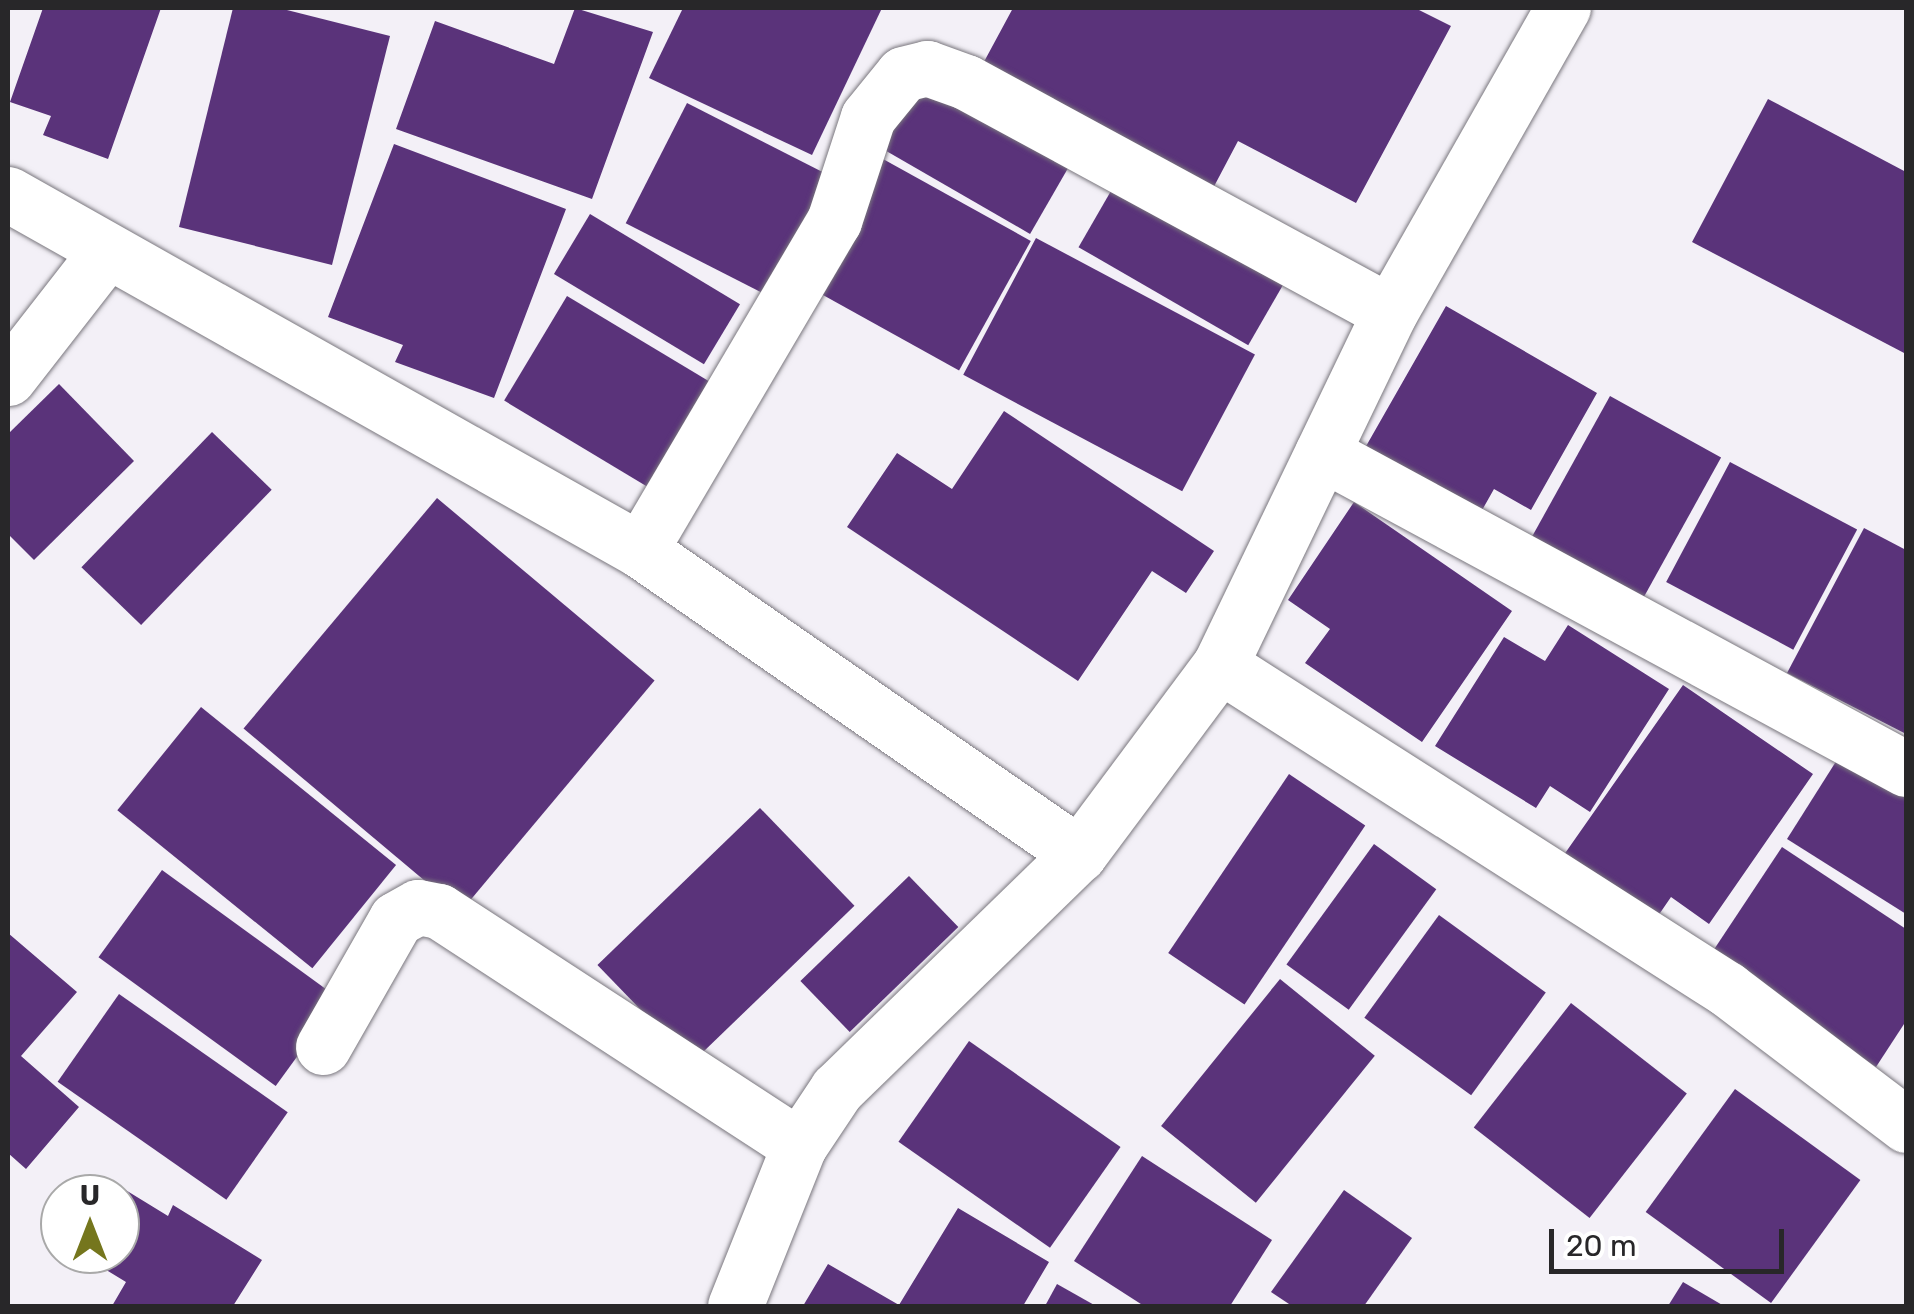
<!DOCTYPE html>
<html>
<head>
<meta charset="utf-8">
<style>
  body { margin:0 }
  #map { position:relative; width:1914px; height:1314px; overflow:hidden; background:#f3f0f7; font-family:Rubik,sans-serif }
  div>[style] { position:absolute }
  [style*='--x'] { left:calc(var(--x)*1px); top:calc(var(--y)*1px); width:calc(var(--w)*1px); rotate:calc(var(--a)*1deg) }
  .building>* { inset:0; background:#5a337a; transform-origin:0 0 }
  .roads { filter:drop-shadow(0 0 2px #7a777e) drop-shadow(0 0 2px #7a777e) }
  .street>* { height:55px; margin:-27.5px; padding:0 27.5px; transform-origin:27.5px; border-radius:27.5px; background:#fff }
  span { translate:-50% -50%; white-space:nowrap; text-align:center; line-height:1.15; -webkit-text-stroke:10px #fff; paint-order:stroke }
  .frame { position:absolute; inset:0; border:10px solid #282729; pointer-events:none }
  .north { position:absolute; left:40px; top:1174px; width:100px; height:100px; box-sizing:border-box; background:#fff; border:2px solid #a9a9a9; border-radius:50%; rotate:0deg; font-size:28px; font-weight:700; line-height:40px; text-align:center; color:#282729 }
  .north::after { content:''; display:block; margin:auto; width:35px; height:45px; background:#75761d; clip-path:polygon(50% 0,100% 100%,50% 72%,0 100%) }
  .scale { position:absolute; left:1549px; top:1229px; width:235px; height:45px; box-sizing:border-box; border:5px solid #282729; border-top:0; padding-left:12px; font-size:30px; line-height:35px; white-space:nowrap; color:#282729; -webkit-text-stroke:8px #fff; paint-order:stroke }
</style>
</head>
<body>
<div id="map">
  <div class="building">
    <i style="clip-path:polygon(43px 8px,161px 8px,108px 159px,43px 135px,51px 116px,10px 102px)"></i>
    <i style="clip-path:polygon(233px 8px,279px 8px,390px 36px,332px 265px,179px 227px)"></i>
    <i style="clip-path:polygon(575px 8px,653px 32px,592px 199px,396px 129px,435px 21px,554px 64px)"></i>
    <i style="clip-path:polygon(683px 8px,882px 8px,812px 155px,649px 78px)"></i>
    <i style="clip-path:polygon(1013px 8px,1415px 8px,1451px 26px,1356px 203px,1238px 141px,1210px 194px,979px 71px)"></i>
    <i style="left:918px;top:78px;width:175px;height:79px;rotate:30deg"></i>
    <i style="clip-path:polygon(1768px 99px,1906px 172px,1906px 354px,1692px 242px)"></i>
    <i style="left:687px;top:103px;width:167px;height:135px;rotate:27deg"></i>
    <i style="clip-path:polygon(394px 144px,566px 209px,494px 398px,395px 362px,403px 345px,328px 317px)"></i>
    <i style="left:883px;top:159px;width:169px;height:148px;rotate:29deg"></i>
    <i style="left:1119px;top:177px;width:196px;height:81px;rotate:30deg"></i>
    <i style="left:590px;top:214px;width:175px;height:70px;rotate:31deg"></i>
    <i style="left:1036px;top:238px;width:248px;height:155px;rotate:28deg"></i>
    <i style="left:567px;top:296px;width:171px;height:122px;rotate:31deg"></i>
    <i style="clip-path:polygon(1446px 306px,1597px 393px,1531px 510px,1494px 489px,1472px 528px,1357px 462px)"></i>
    <i style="clip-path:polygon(59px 384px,134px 461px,34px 560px,8px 534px,8px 434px)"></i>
    <i style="left:1610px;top:396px;width:127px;height:169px;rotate:29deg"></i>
    <i style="clip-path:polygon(1004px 411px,1214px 551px,1186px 593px,1152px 571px,1078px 681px,847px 527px,897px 453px,952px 489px)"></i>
    <i style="left:212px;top:432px;width:83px;height:188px;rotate:44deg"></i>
    <i style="left:1730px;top:462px;width:144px;height:136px;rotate:28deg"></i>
    <i style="left:437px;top:498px;width:284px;height:301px;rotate:40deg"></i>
    <i style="clip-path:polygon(1354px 502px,1512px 611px,1422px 742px,1305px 663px,1330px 629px,1288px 600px)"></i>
    <i style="clip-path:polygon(1864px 528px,1906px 550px,1906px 734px,1787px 673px)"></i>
    <i style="clip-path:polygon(1568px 625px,1669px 689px,1590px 812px,1550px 786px,1536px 808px,1435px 746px,1504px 637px,1545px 661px)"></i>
    <i style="clip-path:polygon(1683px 685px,1813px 774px,1709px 924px,1671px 897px,1647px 932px,1554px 869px)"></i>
    <i style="left:201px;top:707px;width:251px;height:133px;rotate:39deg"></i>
    <i style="clip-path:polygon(1842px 752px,1906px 793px,1906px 914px,1787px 839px)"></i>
    <i style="left:1289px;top:774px;width:92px;height:216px;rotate:34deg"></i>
    <i style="left:760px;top:808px;width:136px;height:226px;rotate:46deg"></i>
    <i style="left:1374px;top:844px;width:77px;height:149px;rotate:36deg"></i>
    <i style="clip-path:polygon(1782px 847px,1906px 929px,1906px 1021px,1876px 1067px,1709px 957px)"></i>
    <i style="left:162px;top:870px;width:219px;height:108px;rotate:36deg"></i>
    <i style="left:909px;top:876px;width:71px;height:151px;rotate:46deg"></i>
    <i style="left:1439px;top:915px;width:132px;height:127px;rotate:36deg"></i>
    <i style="clip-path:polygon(8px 933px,77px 992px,21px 1056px,79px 1107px,26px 1169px,8px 1153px)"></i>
    <i style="left:1280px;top:979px;width:122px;height:189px;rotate:39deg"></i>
    <i style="left:119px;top:994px;width:206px;height:107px;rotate:35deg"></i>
    <i style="left:1571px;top:1003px;width:147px;height:158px;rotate:38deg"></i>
    <i style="left:969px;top:1041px;width:185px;height:123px;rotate:35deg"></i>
    <i style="left:1735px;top:1089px;width:155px;height:152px;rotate:36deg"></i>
    <i style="clip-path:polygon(1142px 1156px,1272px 1240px,1230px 1306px,1144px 1306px,1074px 1261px)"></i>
    <i style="clip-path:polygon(106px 1178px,168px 1216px,173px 1205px,262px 1260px,233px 1306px,112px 1306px,126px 1282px,80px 1254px,120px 1254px,120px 1194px,96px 1194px)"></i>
    <i style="clip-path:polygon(1344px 1190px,1412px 1238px,1364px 1306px,1292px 1306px,1271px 1292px)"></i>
    <i style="clip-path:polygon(958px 1208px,1049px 1262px,1023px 1306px,803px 1306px,828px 1264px,899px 1305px)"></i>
    <i style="clip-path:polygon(1683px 1282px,1724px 1306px,1668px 1306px)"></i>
    <i style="clip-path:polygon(1057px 1284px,1096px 1306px,1045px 1306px)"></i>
  </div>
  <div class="roads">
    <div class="street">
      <i style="--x:8;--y:194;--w:725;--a:29.39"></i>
      <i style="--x:640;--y:550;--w:534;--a:34.7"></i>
      <i style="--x:8;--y:378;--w:160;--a:-52.1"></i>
      <i style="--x:1322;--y:453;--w:664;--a:28.42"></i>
      <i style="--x:640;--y:550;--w:382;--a:-59.5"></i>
      <i style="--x:834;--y:221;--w:109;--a:-71.9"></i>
      <i style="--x:868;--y:117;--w:55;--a:-50.9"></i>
      <i style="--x:903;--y:74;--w:25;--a:-14"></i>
      <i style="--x:927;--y:68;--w:41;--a:19.7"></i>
      <i style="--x:966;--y:82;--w:482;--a:28.5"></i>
      <i style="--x:1220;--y:665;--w:602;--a:32.58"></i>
      <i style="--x:1727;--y:989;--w:225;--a:37.2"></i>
      <i style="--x:323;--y:1047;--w:147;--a:-60.3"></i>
      <i style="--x:396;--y:919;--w:25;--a:-29"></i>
      <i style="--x:418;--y:907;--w:21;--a:11"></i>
      <i style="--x:439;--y:911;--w:430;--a:33.1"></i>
      <i style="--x:735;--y:1306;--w:172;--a:-68.2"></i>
      <i style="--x:799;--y:1146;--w:69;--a:-56.3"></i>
      <i style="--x:837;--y:1089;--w:337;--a:-44.2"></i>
      <i style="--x:1079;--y:854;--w:236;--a:-53.3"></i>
      <i style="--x:1220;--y:665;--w:392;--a:-64.3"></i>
      <i style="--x:1390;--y:312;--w:350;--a:-60.4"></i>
    </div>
  </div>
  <div class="frame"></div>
  <div class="north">U</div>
  <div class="scale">20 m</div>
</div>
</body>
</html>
